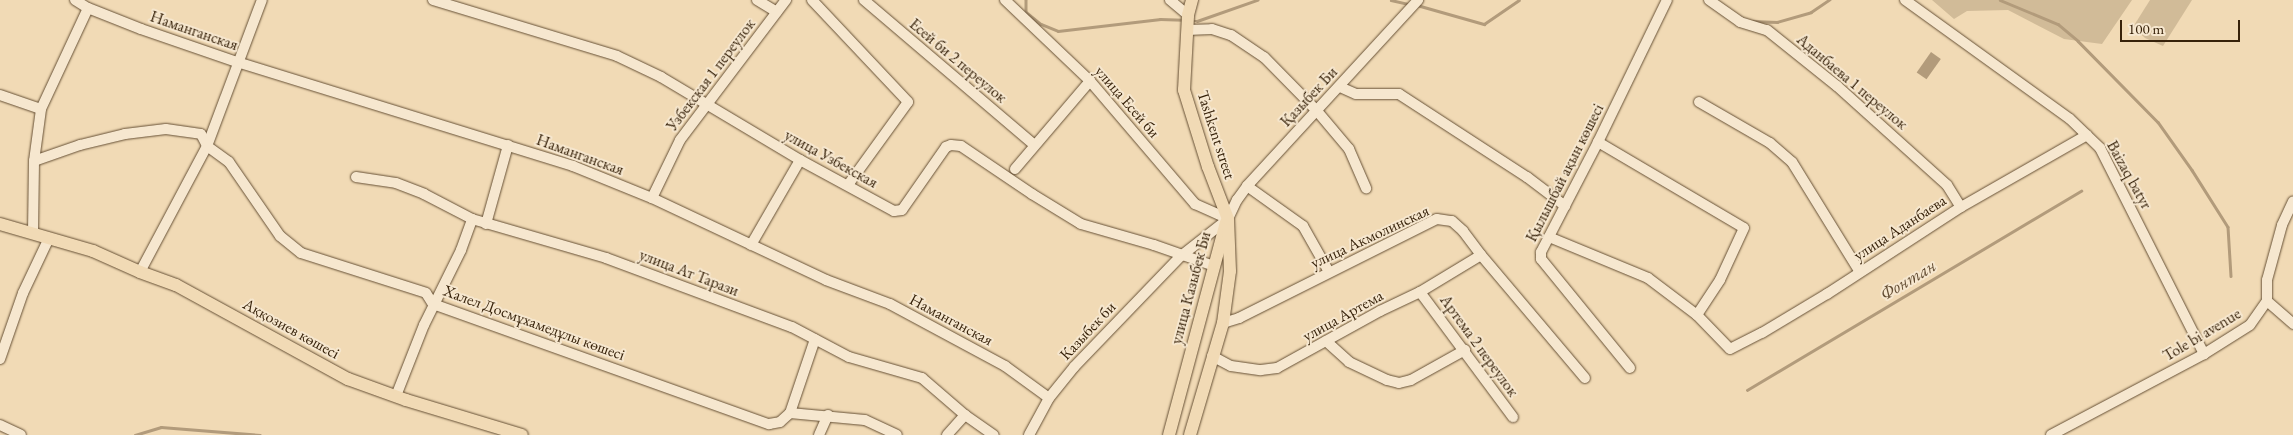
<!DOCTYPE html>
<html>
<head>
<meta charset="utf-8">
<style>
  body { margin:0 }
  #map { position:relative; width:2293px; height:435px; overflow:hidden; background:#f1dab5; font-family:"EB Garamond",serif }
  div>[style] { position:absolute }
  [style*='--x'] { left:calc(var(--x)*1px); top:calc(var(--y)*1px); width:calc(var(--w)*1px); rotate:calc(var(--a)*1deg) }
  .green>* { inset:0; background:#d1bb98 }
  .water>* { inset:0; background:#b29b7b; transform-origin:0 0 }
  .stream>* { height:2.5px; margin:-1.25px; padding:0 1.25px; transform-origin:1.25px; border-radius:1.25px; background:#b29b7b }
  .roads { filter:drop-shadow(0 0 1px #665035) drop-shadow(0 0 1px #665035) }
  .minor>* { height:10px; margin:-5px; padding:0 5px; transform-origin:5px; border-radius:5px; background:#f6e7cf }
  .major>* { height:12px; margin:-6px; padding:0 6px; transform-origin:6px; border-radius:6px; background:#f1dab5 }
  span { translate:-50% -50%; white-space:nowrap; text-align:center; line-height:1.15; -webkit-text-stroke:4px #f6e7cf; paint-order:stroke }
  .street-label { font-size:16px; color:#37220a }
  .water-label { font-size:18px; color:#624c32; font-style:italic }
  .scale { position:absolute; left:2120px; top:20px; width:120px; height:22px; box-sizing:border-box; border:2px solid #37220a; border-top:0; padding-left:6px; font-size:15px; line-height:18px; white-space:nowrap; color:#37220a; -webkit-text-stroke:4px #f6e7cf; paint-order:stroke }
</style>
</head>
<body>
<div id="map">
  <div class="green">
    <i style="clip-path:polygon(1932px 0,2132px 0,2102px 44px,2064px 39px,2008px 10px,1967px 11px,1954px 19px)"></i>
    <i style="clip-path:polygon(2150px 0,2192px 0,2163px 46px,2145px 38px,2133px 27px)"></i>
  </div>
  <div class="water">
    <i style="left:1931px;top:52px;width:12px;height:25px;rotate:35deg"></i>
  </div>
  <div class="stream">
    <i style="--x:1026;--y:0;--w:12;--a:90"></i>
    <i style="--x:1026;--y:12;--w:19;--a:39"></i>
    <i style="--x:1041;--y:24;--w:18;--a:22"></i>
    <i style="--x:1058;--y:31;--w:103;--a:-6.7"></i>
    <i style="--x:1160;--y:19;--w:23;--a:2"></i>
    <i style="--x:1391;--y:0;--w:18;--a:13"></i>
    <i style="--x:2000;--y:0;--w:63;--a:22.5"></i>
    <i style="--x:2058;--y:24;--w:26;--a:40"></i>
    <i style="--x:2078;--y:41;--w:114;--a:45.4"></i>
    <i style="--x:2158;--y:122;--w:59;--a:54.7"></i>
    <i style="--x:2192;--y:170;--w:67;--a:57.7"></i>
    <i style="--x:2228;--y:227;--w:49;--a:86.5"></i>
    <i style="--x:1417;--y:5;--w:70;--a:15.8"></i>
    <i style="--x:1484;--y:24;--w:42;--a:-34.4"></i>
    <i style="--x:1191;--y:21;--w:6;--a:0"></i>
    <i style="--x:1197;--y:21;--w:64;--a:-19.3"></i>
    <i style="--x:1751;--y:21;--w:26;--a:2"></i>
    <i style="--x:1777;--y:22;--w:35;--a:-16"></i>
    <i style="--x:1811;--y:12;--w:22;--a:-34"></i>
    <i style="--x:1747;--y:390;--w:389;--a:-30.8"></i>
    <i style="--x:135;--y:435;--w:27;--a:-17"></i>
    <i style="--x:161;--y:427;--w:99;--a:4.6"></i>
  </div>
  <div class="roads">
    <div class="minor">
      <i style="--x:75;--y:0;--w:15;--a:32"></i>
      <i style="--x:88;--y:8;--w:57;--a:21.6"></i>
      <i style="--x:141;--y:29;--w:102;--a:19"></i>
      <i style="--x:237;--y:62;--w:352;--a:17.2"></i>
      <i style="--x:573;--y:166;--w:85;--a:22.1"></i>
      <i style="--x:652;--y:198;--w:192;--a:25.2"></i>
      <i style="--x:826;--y:280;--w:68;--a:20.6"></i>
      <i style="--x:890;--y:304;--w:131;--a:28.3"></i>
      <i style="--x:1005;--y:366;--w:54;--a:36"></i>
      <i style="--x:433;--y:0;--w:192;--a:16.9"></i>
      <i style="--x:617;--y:56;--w:49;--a:25.5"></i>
      <i style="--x:661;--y:77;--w:162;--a:30.8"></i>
      <i style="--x:800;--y:160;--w:107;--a:28.5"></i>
      <i style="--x:894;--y:211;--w:8;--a:-7"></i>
      <i style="--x:902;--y:210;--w:77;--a:-55.1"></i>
      <i style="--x:946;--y:147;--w:5;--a:-22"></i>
      <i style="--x:951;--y:145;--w:10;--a:6"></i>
      <i style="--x:961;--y:146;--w:86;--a:34.1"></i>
      <i style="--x:1032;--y:194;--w:57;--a:31.5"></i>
      <i style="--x:1081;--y:224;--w:76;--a:16"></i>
      <i style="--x:1154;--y:245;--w:64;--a:19.3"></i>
      <i style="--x:757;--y:0;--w:23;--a:31"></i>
      <i style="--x:812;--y:0;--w:140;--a:46.7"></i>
      <i style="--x:908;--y:102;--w:102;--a:125.9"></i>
      <i style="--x:864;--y:0;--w:222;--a:40.4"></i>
      <i style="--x:1005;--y:0;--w:117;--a:43.6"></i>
      <i style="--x:1090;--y:81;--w:162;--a:49.5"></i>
      <i style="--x:1195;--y:204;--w:36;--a:24"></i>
      <i style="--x:1170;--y:0;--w:23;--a:40"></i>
      <i style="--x:1709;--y:0;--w:38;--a:35"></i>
      <i style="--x:1740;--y:22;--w:28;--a:17"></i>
      <i style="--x:1767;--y:30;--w:90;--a:38.7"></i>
      <i style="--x:1837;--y:86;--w:148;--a:42"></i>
      <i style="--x:1947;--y:185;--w:26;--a:58"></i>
      <i style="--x:1905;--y:0;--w:203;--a:35.8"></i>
      <i style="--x:2070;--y:119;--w:42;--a:44"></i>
      <i style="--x:2100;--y:148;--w:231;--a:63.2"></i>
      <i style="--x:1187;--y:30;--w:25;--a:-2"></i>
      <i style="--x:1212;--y:29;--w:20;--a:18"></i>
      <i style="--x:1231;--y:35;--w:40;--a:34"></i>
      <i style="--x:1264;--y:57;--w:76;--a:45.5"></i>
      <i style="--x:1317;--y:111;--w:50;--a:49.9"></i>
      <i style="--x:1349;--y:149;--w:43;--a:66.4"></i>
      <i style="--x:1340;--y:87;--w:17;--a:24"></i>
      <i style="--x:1356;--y:94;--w:43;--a:0"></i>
      <i style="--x:1399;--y:94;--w:153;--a:33"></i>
      <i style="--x:1527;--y:177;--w:48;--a:37.3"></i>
      <i style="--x:0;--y:95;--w:43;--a:18.9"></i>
      <i style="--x:1699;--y:102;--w:82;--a:30"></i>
      <i style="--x:1770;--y:143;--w:29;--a:41"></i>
      <i style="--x:1792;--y:162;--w:129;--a:58.3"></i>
      <i style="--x:1598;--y:142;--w:169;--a:30.5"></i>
      <i style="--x:1744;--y:228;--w:57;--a:114.8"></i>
      <i style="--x:1720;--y:280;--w:42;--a:123.3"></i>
      <i style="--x:34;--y:161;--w:49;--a:-19.2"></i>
      <i style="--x:80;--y:145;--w:46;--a:-13.7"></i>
      <i style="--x:125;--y:134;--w:41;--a:-7"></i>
      <i style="--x:166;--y:129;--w:35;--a:8"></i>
      <i style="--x:201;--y:134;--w:13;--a:63"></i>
      <i style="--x:207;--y:146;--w:27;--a:36"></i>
      <i style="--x:229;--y:162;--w:90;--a:55.4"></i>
      <i style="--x:280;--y:236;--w:27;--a:39"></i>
      <i style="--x:301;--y:253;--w:131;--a:17.7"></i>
      <i style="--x:426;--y:293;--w:13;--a:58"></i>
      <i style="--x:433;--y:304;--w:357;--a:19.7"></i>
      <i style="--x:769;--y:424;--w:11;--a:-10"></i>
      <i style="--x:780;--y:422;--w:13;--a:-42"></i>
      <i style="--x:790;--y:413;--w:78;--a:-71.3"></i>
      <i style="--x:1015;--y:169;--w:116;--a:-49.6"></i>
      <i style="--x:356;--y:177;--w:40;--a:8.5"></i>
      <i style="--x:396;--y:183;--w:30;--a:21"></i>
      <i style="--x:424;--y:194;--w:54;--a:27.5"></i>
      <i style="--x:472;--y:219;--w:140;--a:16.2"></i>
      <i style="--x:606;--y:258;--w:198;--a:20.4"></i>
      <i style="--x:792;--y:327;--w:64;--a:27.8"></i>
      <i style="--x:849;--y:357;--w:76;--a:16"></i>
      <i style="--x:922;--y:378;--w:57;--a:40.7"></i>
      <i style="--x:965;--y:415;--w:35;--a:35"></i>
      <i style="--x:1247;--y:186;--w:69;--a:35.5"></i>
      <i style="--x:1303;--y:226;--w:53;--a:60.5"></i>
      <i style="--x:652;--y:198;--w:64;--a:-64.2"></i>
      <i style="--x:680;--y:140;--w:176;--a:-52.9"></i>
      <i style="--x:486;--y:224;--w:82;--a:-74.4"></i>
      <i style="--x:33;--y:233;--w:72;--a:-89.2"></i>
      <i style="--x:34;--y:161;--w:52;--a:-82.3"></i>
      <i style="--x:41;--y:109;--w:111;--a:-65"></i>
      <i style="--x:1549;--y:237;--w:107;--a:22.5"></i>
      <i style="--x:1648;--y:278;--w:61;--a:37.1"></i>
      <i style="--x:1697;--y:315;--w:47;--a:45.9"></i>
      <i style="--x:1730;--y:349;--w:36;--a:-27"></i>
      <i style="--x:1762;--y:333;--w:76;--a:-31"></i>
      <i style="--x:1827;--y:294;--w:160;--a:-33"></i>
      <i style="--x:1961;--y:207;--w:145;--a:-29.7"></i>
      <i style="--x:751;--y:245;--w:98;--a:-60"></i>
      <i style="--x:140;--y:272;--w:143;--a:-62"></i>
      <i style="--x:207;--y:146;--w:156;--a:-69.4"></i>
      <i style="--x:1420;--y:292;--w:156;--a:53.4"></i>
      <i style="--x:2267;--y:301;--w:35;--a:41"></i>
      <i style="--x:1223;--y:323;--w:17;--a:-17"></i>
      <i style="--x:1239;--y:318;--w:221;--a:-26.6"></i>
      <i style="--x:1437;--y:219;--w:15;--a:8"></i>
      <i style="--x:1452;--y:221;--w:15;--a:42"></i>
      <i style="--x:1463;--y:231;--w:30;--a:53"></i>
      <i style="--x:1481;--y:255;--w:161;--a:49.8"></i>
      <i style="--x:1326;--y:341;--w:31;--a:42"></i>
      <i style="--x:1349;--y:362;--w:42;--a:25.3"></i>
      <i style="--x:1387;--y:380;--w:12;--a:14"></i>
      <i style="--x:1399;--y:383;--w:12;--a:-14"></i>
      <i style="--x:1411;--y:380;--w:62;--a:-29.1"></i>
      <i style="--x:1212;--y:356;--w:21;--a:28"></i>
      <i style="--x:1231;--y:366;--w:30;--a:8"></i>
      <i style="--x:1261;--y:370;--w:16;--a:-7"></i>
      <i style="--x:1277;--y:368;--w:118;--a:-29"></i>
      <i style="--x:1380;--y:311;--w:44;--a:-25.4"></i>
      <i style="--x:1420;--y:292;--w:71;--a:-31.2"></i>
      <i style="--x:0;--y:359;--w:70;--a:-70.8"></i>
      <i style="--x:23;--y:293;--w:61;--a:-64.7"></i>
      <i style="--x:1630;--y:368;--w:141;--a:-129.2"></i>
      <i style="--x:1541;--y:259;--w:7;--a:-90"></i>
      <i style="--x:1541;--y:252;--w:124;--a:-62.6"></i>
      <i style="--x:1598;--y:142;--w:158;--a:-64.1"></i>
      <i style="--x:396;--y:396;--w:76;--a:-68.5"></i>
      <i style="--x:424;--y:325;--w:84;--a:-63.7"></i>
      <i style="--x:461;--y:250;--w:33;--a:-70"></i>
      <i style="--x:790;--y:413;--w:75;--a:5.3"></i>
      <i style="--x:865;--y:420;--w:35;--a:25"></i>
      <i style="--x:0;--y:425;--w:23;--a:25"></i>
      <i style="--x:819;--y:435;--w:22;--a:-66"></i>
      <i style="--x:947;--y:435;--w:27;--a:-48"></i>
      <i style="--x:1029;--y:435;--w:42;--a:-61.6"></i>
      <i style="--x:1049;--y:398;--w:40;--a:-51"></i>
      <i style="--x:1074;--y:367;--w:154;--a:-46.1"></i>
      <i style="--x:1181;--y:256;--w:60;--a:-38.2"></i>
      <i style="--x:1228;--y:219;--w:21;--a:-65"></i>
      <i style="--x:1237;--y:200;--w:17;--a:-54"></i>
      <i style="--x:1247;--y:186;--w:253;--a:-47.4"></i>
      <i style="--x:2051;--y:435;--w:173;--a:-27.9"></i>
      <i style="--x:2204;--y:354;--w:54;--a:-32.2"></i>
      <i style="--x:2250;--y:325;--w:29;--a:-55"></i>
      <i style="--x:2267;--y:301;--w:21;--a:-90"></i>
      <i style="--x:2267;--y:280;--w:57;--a:-74.7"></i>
      <i style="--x:2282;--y:225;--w:26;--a:-65"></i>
    </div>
    <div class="major">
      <i style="--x:0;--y:224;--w:97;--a:16.2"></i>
      <i style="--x:93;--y:251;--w:51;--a:24.1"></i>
      <i style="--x:140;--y:272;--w:38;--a:20"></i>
      <i style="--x:176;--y:285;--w:196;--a:28.7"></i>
      <i style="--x:348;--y:379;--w:62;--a:19.9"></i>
      <i style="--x:406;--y:400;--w:121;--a:16.8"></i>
      <i style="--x:1169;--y:435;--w:220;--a:-75"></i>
      <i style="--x:1190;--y:435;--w:117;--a:-73.6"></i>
      <i style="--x:1223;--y:323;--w:52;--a:-82.3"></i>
      <i style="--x:1230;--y:271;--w:52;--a:-92.2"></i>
      <i style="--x:1228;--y:219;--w:56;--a:-111"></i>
      <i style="--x:1208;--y:167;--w:81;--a:-107.3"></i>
      <i style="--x:1184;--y:90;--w:75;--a:-86.9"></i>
      <i style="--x:1188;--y:15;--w:16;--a:-75"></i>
    </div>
  </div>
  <div class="street-label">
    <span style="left:194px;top:31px;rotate:19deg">Наманганская</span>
    <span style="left:958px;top:61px;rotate:40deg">Есей би 2 переулок</span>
    <span style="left:711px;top:75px;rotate:-53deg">Узбекская 1 переулок</span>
    <span style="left:1852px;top:82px;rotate:40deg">Аданбаева 1 переулок</span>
    <span style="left:1309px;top:97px;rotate:-47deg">Қазыбек Би</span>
    <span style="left:1127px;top:102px;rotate:49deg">улица Есей би</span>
    <span style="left:1216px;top:135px;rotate:72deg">Tashkent street</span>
    <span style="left:580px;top:155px;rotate:20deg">Наманганская</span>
    <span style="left:831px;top:159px;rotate:29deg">улица Узбекская</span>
    <span style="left:1565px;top:173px;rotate:-63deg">Қылышбай ақын көшесі</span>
    <span style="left:2129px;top:175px;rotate:61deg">Baizaq batyr</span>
    <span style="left:1900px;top:228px;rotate:-33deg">улица Аданбаева</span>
    <span style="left:1370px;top:237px;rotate:-25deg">улица Акмолинская</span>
    <span style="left:689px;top:273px;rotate:21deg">улица Ат Тарази</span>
    <span style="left:1191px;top:288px;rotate:-75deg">улица Казыбек Би</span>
    <span style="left:1343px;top:316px;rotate:-29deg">улица Артема</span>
    <span style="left:951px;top:320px;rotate:28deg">Наманганская</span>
    <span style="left:534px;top:323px;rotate:20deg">Халел Досмұхамедұлы көшесі</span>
    <span style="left:291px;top:329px;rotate:29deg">Аққозиев көшесі</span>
    <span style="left:1088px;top:331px;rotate:-47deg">Казыбек би</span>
    <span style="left:2202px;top:335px;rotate:-31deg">Tole bi avenue</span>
    <span style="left:1479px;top:346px;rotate:54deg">Артема 2 переулок</span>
  </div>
  <div class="water-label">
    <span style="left:1908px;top:280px;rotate:-31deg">Фонтан</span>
  </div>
  <div class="scale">100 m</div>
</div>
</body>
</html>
